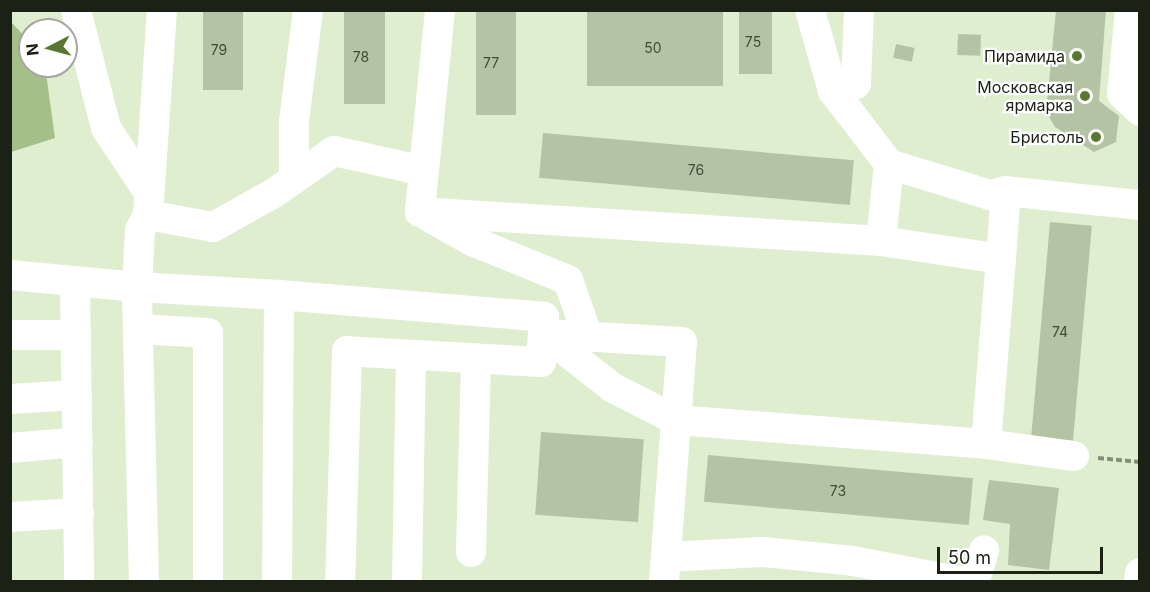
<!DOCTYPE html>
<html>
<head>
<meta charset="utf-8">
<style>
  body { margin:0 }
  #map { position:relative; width:1150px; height:592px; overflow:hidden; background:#deeece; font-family:Inter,sans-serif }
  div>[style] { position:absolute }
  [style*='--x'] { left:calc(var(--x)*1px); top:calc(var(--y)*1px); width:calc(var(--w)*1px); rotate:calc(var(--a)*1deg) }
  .green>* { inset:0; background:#a4bf87 }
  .building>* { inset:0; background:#b4c3a4; transform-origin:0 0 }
  .path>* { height:4px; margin-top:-2px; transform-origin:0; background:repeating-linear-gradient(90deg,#838e78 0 6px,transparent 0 9px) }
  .minor>* { height:30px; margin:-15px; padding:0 15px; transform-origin:15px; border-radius:15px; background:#fff }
  .dots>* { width:16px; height:16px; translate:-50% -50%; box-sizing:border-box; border:3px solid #fff; border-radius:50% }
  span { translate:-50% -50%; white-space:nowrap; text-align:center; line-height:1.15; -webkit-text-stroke:4.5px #fff; paint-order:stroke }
  .number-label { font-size:14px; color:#414a39 }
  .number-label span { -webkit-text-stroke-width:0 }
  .poi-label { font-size:16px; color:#1b2115 }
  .right { translate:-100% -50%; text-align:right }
  .frame { position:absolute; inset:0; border:12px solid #1b2115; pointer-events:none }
  .north { position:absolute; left:18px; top:18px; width:60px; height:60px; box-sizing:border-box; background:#fff; border:2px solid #a4a6a1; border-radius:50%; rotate:264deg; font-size:16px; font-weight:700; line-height:24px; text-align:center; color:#1b2115 }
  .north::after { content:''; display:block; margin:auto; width:21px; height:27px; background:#58782f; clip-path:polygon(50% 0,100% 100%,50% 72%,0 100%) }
  .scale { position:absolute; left:937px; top:547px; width:166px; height:27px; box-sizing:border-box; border:3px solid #1b2115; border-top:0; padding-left:8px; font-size:18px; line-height:21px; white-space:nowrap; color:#1b2115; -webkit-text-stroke:4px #fff; paint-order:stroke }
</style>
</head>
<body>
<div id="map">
  <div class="green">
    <i style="clip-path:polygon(11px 22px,30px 42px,30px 66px,45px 66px,55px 138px,11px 152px)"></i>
  </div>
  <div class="building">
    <i style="left:203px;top:10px;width:40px;height:80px"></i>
    <i style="left:344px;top:10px;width:41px;height:94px"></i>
    <i style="left:476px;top:10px;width:40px;height:105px"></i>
    <i style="left:587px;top:10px;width:136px;height:76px"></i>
    <i style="left:739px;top:10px;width:33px;height:64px"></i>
    <i style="clip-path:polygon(1056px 10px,1106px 10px,1099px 101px,1119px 116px,1116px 142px,1094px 152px,1055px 127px,1046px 112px)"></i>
    <i style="left:958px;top:34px;width:23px;height:21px;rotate:2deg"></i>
    <i style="left:896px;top:44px;width:19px;height:14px;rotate:12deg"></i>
    <i style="left:543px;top:133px;width:312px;height:45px;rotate:5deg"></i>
    <i style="left:1050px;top:222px;width:42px;height:216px;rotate:5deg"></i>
    <i style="left:541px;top:432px;width:103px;height:83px;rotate:4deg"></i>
    <i style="left:708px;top:455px;width:266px;height:47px;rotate:5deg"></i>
    <i style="clip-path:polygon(989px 480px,1059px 488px,1049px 570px,1008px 565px,1010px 524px,983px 520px)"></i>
  </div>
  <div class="path">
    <i style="--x:1098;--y:458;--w:42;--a:5.4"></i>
  </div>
  <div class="minor">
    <i style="--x:76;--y:10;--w:122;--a:75.7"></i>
    <i style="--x:106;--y:128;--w:78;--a:56.5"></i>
    <i style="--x:162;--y:10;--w:205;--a:93.9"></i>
    <i style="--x:148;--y:215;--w:66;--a:10.5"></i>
    <i style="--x:213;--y:227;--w:70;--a:-29.1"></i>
    <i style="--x:274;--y:193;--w:73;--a:-35"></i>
    <i style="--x:334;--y:151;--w:92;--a:12.5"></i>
    <i style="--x:440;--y:10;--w:203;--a:95.7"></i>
    <i style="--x:420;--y:212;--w:462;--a:3.6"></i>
    <i style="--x:881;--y:241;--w:121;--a:8.5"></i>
    <i style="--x:1001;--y:259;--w:68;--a:-85.8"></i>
    <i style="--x:1006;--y:191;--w:135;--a:6"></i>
    <i style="--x:810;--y:10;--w:84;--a:74.1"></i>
    <i style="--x:833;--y:91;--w:92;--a:52.5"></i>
    <i style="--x:889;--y:164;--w:77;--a:95.9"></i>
    <i style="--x:1130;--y:10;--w:84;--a:95.4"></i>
    <i style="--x:1122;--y:94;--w:25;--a:43"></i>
    <i style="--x:833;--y:91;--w:24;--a:-17"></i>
    <i style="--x:856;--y:84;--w:74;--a:-87.7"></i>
    <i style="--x:889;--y:164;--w:106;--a:17.1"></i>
    <i style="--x:990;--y:195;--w:16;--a:-14"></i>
    <i style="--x:294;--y:179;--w:58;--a:-90"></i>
    <i style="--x:294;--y:121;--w:112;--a:-82.8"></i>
    <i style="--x:429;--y:217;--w:49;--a:29.2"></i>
    <i style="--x:472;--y:241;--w:104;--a:22.1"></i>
    <i style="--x:568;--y:280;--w:60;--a:70.7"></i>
    <i style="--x:10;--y:275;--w:128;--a:5.4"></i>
    <i style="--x:137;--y:287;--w:142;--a:3.2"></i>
    <i style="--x:75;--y:282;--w:300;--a:89.2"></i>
    <i style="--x:138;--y:329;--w:70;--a:3.3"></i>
    <i style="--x:208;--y:333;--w:249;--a:90"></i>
    <i style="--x:544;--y:334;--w:88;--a:38"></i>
    <i style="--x:613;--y:388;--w:71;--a:26.9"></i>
    <i style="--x:676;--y:420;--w:311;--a:4.4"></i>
    <i style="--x:986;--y:444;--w:89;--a:7.8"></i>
    <i style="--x:544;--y:334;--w:138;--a:3.3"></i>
    <i style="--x:682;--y:342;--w:241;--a:94.3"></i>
    <i style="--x:10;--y:335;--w:66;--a:0"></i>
    <i style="--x:10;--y:399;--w:67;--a:-3.4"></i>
    <i style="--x:986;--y:444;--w:186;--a:-85.4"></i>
    <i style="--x:10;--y:448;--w:68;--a:-5"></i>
    <i style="--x:10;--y:517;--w:69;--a:-3.3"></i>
    <i style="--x:471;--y:552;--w:193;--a:-88.5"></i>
    <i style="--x:666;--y:557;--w:96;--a:-3"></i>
    <i style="--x:762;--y:552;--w:91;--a:5.6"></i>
    <i style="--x:853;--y:561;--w:111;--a:10.9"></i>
    <i style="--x:144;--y:582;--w:295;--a:-91.4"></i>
    <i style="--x:137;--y:287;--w:57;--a:-87"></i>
    <i style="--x:140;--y:230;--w:17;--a:-62"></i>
    <i style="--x:277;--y:582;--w:287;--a:-89.6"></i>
    <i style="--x:279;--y:295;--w:266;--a:4.7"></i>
    <i style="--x:544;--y:317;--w:45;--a:93.8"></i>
    <i style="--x:541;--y:362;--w:194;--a:-176.8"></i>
    <i style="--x:347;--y:351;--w:231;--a:91.7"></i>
    <i style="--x:407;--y:582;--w:227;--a:-89"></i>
    <i style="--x:963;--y:582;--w:14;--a:-21"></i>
    <i style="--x:976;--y:577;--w:28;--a:-73"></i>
    <i style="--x:1139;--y:582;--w:9;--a:-84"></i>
  </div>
  <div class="dots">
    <i style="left:1077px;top:56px;background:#58782f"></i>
    <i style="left:1085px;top:96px;background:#58782f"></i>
    <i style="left:1096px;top:137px;background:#58782f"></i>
  </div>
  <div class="number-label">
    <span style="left:753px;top:42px">75</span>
    <span style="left:653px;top:48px">50</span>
    <span style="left:219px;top:50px">79</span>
    <span style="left:361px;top:57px">78</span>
    <span style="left:491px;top:63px">77</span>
    <span style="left:696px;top:170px">76</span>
    <span style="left:1060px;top:332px">74</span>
    <span style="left:838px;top:491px">73</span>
  </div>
  <div class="poi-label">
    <span class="right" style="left:1065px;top:56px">Пирамида</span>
    <span class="right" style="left:1073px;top:96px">Московская<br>ярмарка</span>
    <span class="right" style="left:1084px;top:137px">Бристоль</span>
  </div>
  <div class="frame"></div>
  <div class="north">N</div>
  <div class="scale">50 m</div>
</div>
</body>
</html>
